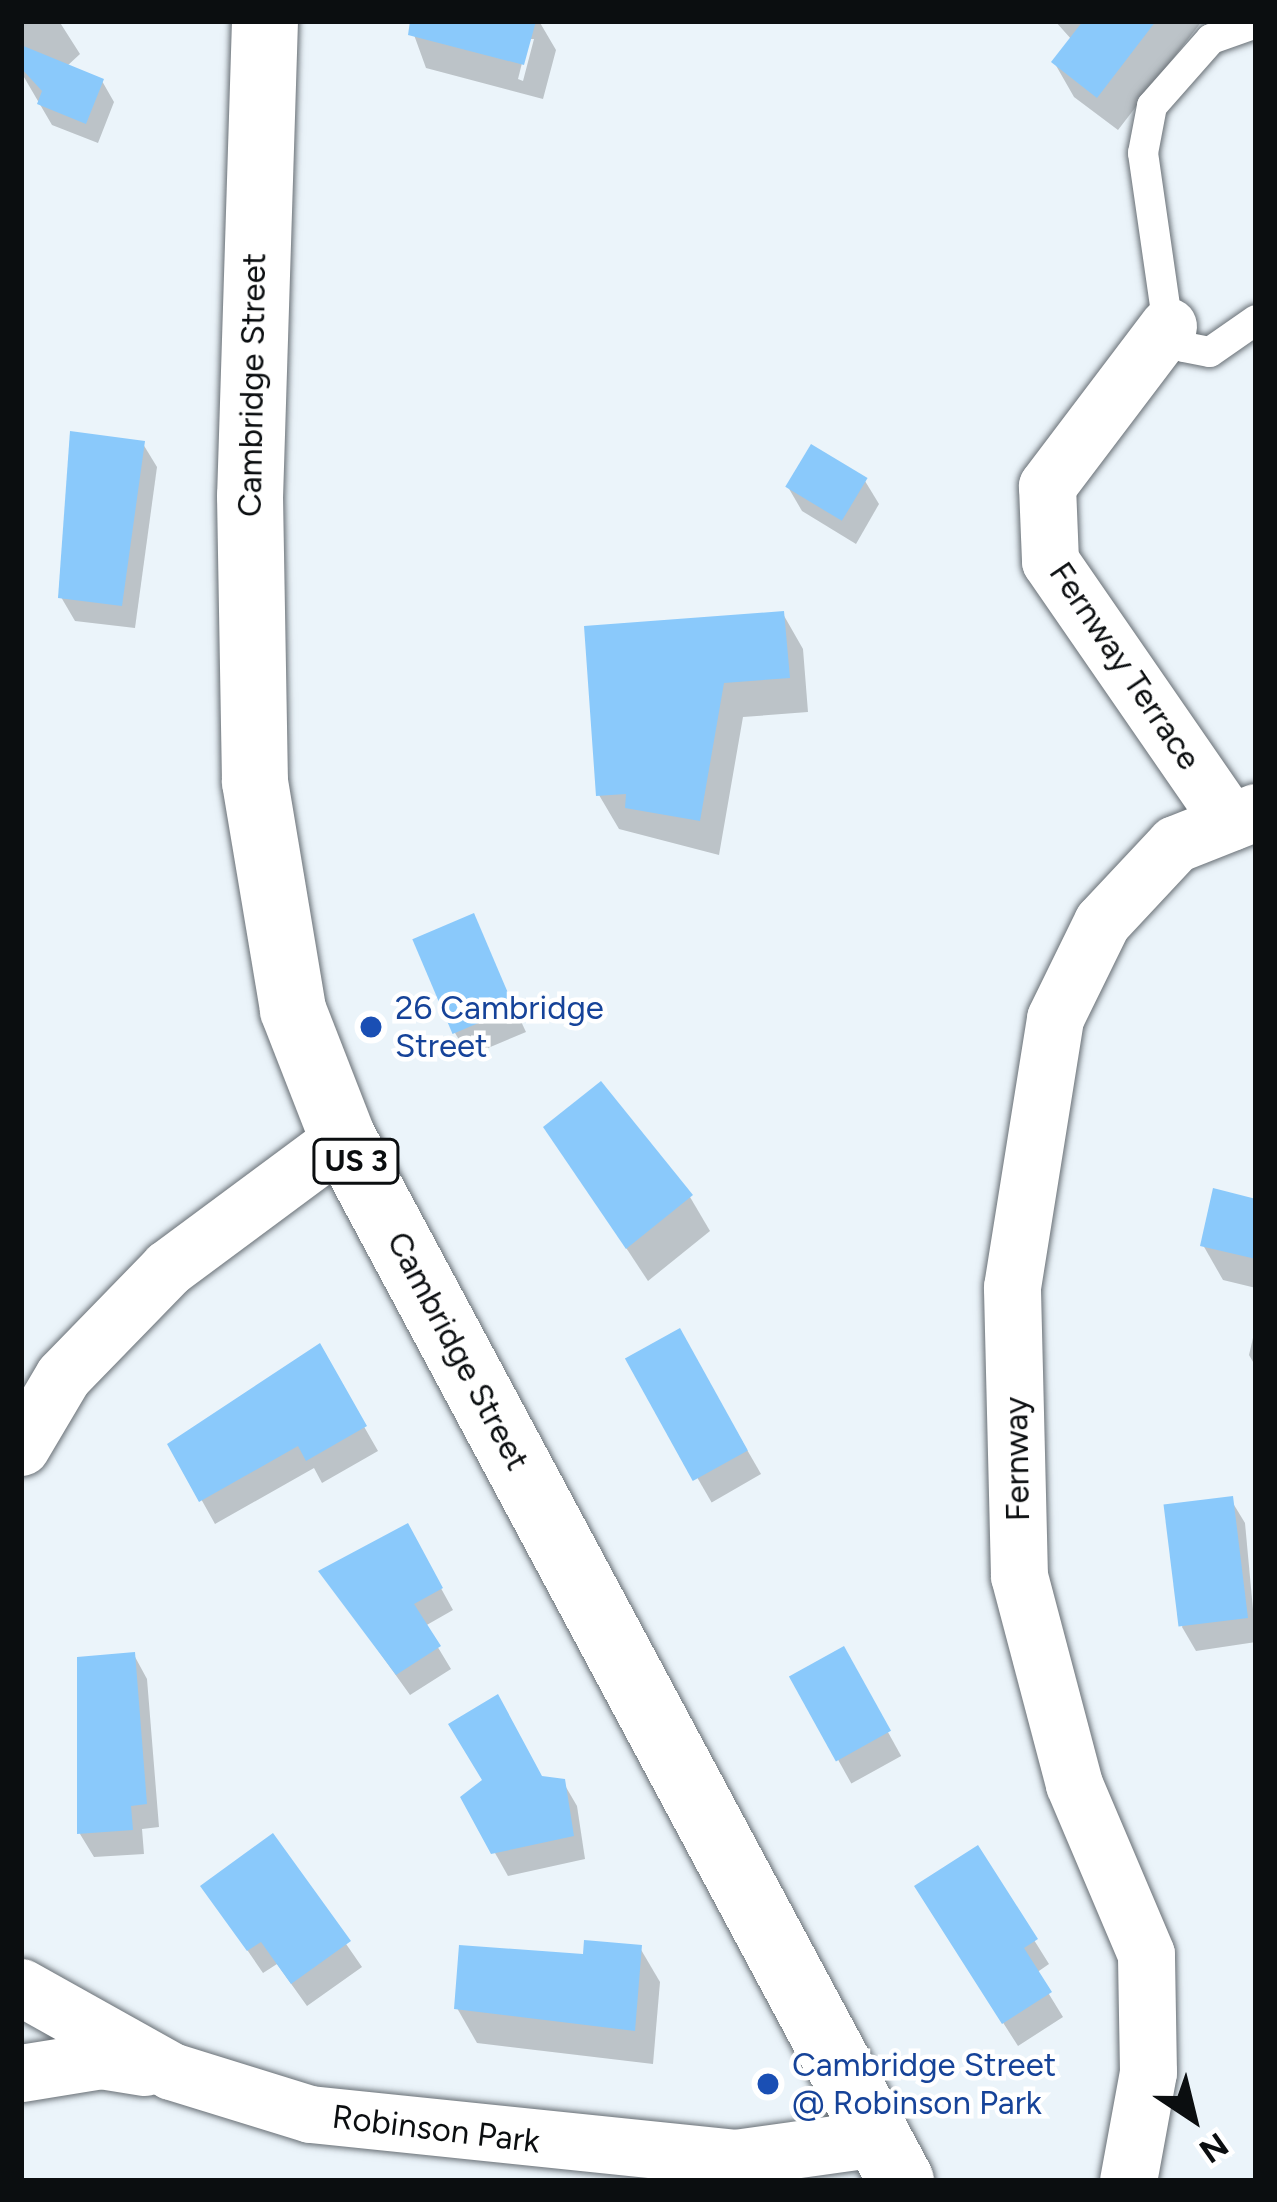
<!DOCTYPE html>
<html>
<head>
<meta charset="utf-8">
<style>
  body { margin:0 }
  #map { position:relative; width:1277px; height:2202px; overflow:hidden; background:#ebf4fa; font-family:Figtree,sans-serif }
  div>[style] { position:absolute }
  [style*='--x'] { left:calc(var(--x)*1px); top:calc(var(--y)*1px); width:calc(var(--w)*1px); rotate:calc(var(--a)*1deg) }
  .shadow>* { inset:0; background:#0003; transform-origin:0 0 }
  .building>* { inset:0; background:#8ac9fb; transform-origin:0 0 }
  .roads { filter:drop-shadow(0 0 3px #686f75) drop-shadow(0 0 3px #686f75) }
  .service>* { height:30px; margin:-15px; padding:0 15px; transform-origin:15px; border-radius:15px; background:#fff }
  .minor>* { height:57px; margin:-28.5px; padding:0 28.5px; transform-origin:28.5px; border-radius:28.5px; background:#fff }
  .trunk>* { height:66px; margin:-33px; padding:0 33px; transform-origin:33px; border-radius:33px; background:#fff }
  .dots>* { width:33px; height:33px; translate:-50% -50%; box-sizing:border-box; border:6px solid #fff; border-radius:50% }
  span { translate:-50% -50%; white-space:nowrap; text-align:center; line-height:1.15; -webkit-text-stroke:9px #fff; paint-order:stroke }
  .shield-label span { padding:3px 9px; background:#fff; border:3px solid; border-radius:9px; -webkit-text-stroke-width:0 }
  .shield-label { font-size:30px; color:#0b0e10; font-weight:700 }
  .street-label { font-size:33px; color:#0b0e10 }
  .transit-label { font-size:33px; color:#164399 }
  .left { translate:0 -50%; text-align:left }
  .frame { position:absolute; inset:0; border:24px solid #0b0e10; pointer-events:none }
  .north { position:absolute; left:1133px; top:2058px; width:120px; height:120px; -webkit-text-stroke:9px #fff; paint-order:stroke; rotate:145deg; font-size:33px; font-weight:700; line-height:48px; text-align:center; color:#0b0e10 }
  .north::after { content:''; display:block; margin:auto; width:42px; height:54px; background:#0b0e10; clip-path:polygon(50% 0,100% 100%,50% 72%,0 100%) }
</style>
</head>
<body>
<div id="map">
  <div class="shadow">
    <i style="clip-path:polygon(21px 21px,59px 21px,80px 54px,66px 67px,102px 81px,114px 102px,98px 143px,52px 125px,21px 72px)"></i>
    <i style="clip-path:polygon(evenodd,409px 21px,539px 21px,556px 50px,543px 99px,426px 68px,409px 21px,528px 39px,534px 39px,523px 81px,518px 79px,528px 39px)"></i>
    <i style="clip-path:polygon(1055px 21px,1202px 21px,1118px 130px,1074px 97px,1054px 62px,1072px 40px)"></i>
    <i style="clip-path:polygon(72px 434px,143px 444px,157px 467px,135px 628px,75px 621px,61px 597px)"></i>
    <i style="clip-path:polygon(865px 481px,879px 504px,856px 544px,802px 511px,788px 487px)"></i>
    <i style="clip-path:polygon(783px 614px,803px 649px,808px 712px,743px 717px,719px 855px,619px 829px,599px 795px)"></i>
    <i style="clip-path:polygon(472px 917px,526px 1032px,469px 1056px,455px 1033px)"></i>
    <i style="clip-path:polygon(547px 1128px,690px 1197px,710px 1231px,648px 1281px)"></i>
    <i style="clip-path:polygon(1256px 1202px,1256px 1288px,1223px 1280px,1203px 1245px)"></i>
    <i style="clip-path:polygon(1256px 1325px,1256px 1367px,1249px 1355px)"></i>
    <i style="left:679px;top:1332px;width:164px;height:57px;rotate:60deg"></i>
    <i style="clip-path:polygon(319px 1348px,378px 1451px,322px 1483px,314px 1468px,215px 1524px,171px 1445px)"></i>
    <i style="clip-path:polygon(1231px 1500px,1245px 1523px,1256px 1642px,1196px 1651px,1182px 1627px)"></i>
    <i style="clip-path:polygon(407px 1527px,453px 1610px,425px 1626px,451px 1669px,410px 1695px,322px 1572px)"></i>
    <i style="left:843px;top:1651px;width:120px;height:57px;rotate:61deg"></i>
    <i style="clip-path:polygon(134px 1655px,147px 1679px,159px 1827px,142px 1829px,144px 1854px,94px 1857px,80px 1834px)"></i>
    <i style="clip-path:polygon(541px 1778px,563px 1782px,577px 1806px,585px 1859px,508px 1876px,464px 1798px)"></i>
    <i style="clip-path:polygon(272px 1837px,362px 1967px,307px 2006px,277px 1964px,263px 1973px,204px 1887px)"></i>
    <i style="clip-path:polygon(977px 1849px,1049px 1964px,1036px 1973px,1063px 2017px,1018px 2046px,931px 1910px)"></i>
    <i style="clip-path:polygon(640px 1948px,660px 1982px,653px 2064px,477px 2043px,457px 2008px)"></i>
  </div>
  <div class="building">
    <i style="clip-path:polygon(410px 21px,536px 21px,524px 65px,408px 35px)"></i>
    <i style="clip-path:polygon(1083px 21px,1156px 21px,1097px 98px,1051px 62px)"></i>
    <i style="clip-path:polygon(21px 45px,104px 79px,86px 124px,37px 104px,42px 91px,21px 68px)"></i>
    <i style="clip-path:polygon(70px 431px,145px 441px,122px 606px,58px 598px)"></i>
    <i style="left:811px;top:444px;width:66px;height:50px;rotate:31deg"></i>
    <i style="clip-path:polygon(784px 611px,790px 678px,724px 683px,700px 821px,625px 808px,626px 794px,596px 796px,584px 626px)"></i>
    <i style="left:474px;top:913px;width:103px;height:67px;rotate:67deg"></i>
    <i style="clip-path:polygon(601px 1081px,693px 1195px,626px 1249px,543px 1127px)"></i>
    <i style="clip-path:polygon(1213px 1188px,1256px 1199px,1256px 1259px,1200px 1246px)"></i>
    <i style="left:680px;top:1328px;width:140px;height:63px;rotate:61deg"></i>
    <i style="clip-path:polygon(320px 1343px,367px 1426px,306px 1461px,298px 1446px,199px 1502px,167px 1444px)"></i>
    <i style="left:1233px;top:1496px;width:123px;height:70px;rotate:83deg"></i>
    <i style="clip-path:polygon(408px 1523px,443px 1588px,414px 1604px,441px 1646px,396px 1675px,318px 1571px)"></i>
    <i style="left:844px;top:1646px;width:97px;height:63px;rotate:61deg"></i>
    <i style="clip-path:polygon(135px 1652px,147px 1804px,131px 1806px,133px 1830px,77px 1834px,77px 1657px)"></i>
    <i style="clip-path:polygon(498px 1694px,542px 1776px,565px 1779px,574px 1836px,491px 1854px,460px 1797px,482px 1780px,448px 1724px)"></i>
    <i style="clip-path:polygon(273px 1833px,351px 1941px,291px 1984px,261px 1942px,247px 1951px,200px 1886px)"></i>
    <i style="clip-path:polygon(978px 1845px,1038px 1939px,1024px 1948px,1052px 1992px,1002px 2024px,914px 1886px)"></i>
    <i style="clip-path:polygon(584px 1940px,642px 1945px,635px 2031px,454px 2009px,459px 1945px,583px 1954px)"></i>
  </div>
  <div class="roads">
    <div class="service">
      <i style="--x:1256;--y:23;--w:48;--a:160.4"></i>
      <i style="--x:1211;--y:39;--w:89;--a:131.4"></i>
      <i style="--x:1152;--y:106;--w:48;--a:100.8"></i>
      <i style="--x:1143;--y:153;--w:175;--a:81.8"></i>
      <i style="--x:1168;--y:326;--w:26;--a:53"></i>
      <i style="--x:1184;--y:347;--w:26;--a:11"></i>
      <i style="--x:1210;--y:352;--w:56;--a:-34.8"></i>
    </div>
    <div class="minor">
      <i style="--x:1168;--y:326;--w:201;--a:127.1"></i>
      <i style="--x:1047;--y:486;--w:75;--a:87.7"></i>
      <i style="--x:1050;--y:561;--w:317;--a:55.4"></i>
      <i style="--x:21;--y:1447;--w:82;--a:-59.4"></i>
      <i style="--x:63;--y:1376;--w:151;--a:-45.8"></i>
      <i style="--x:168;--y:1268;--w:218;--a:-36.6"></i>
      <i style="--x:21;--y:1987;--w:172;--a:29.2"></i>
      <i style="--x:171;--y:2071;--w:145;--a:17.2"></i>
      <i style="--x:310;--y:2114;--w:427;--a:5.9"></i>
      <i style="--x:735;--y:2158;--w:144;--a:-8"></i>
      <i style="--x:21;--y:2073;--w:81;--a:-9.2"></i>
      <i style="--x:101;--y:2060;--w:44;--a:9.2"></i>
      <i style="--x:1128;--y:2181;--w:111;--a:-79.6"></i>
      <i style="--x:1148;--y:2072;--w:118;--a:-91"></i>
      <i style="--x:1146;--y:1954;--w:185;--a:-113"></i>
      <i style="--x:1074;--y:1784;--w:215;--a:-104.8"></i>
      <i style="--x:1019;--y:1576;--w:289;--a:-91.4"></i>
      <i style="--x:1012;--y:1287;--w:272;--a:-80.9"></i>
      <i style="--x:1055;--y:1018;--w:107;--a:-63.9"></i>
      <i style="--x:1102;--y:922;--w:107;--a:-46.9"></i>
      <i style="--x:1175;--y:844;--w:87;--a:-21.6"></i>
    </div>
    <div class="trunk">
      <i style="--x:265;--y:21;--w:475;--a:91.8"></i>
      <i style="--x:250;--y:496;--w:286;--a:89"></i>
      <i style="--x:255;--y:782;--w:231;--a:80.5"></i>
      <i style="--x:293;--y:1010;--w:137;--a:68.7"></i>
      <i style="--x:343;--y:1138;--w:1183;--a:61.85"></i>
    </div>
  </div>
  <div class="dots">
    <i style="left:371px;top:1027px;background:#1a4fb4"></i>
    <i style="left:768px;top:2084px;background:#1a4fb4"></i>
  </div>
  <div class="shield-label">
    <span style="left:356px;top:1161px">US 3</span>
  </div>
  <div class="street-label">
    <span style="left:252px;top:385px;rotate:-89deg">Cambridge Street</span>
    <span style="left:1125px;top:666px;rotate:56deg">Fernway Terrace</span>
    <span style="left:458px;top:1351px;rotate:62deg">Cambridge Street</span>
    <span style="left:1017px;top:1459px;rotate:-91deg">Fernway</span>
    <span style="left:436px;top:2129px;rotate:7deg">Robinson Park</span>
  </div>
  <div class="transit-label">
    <span class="left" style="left:395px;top:1027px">26 Cambridge<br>Street</span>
    <span class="left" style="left:792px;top:2084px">Cambridge Street<br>@ Robinson Park</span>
  </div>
  <div class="frame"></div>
  <div class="north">N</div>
</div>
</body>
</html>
